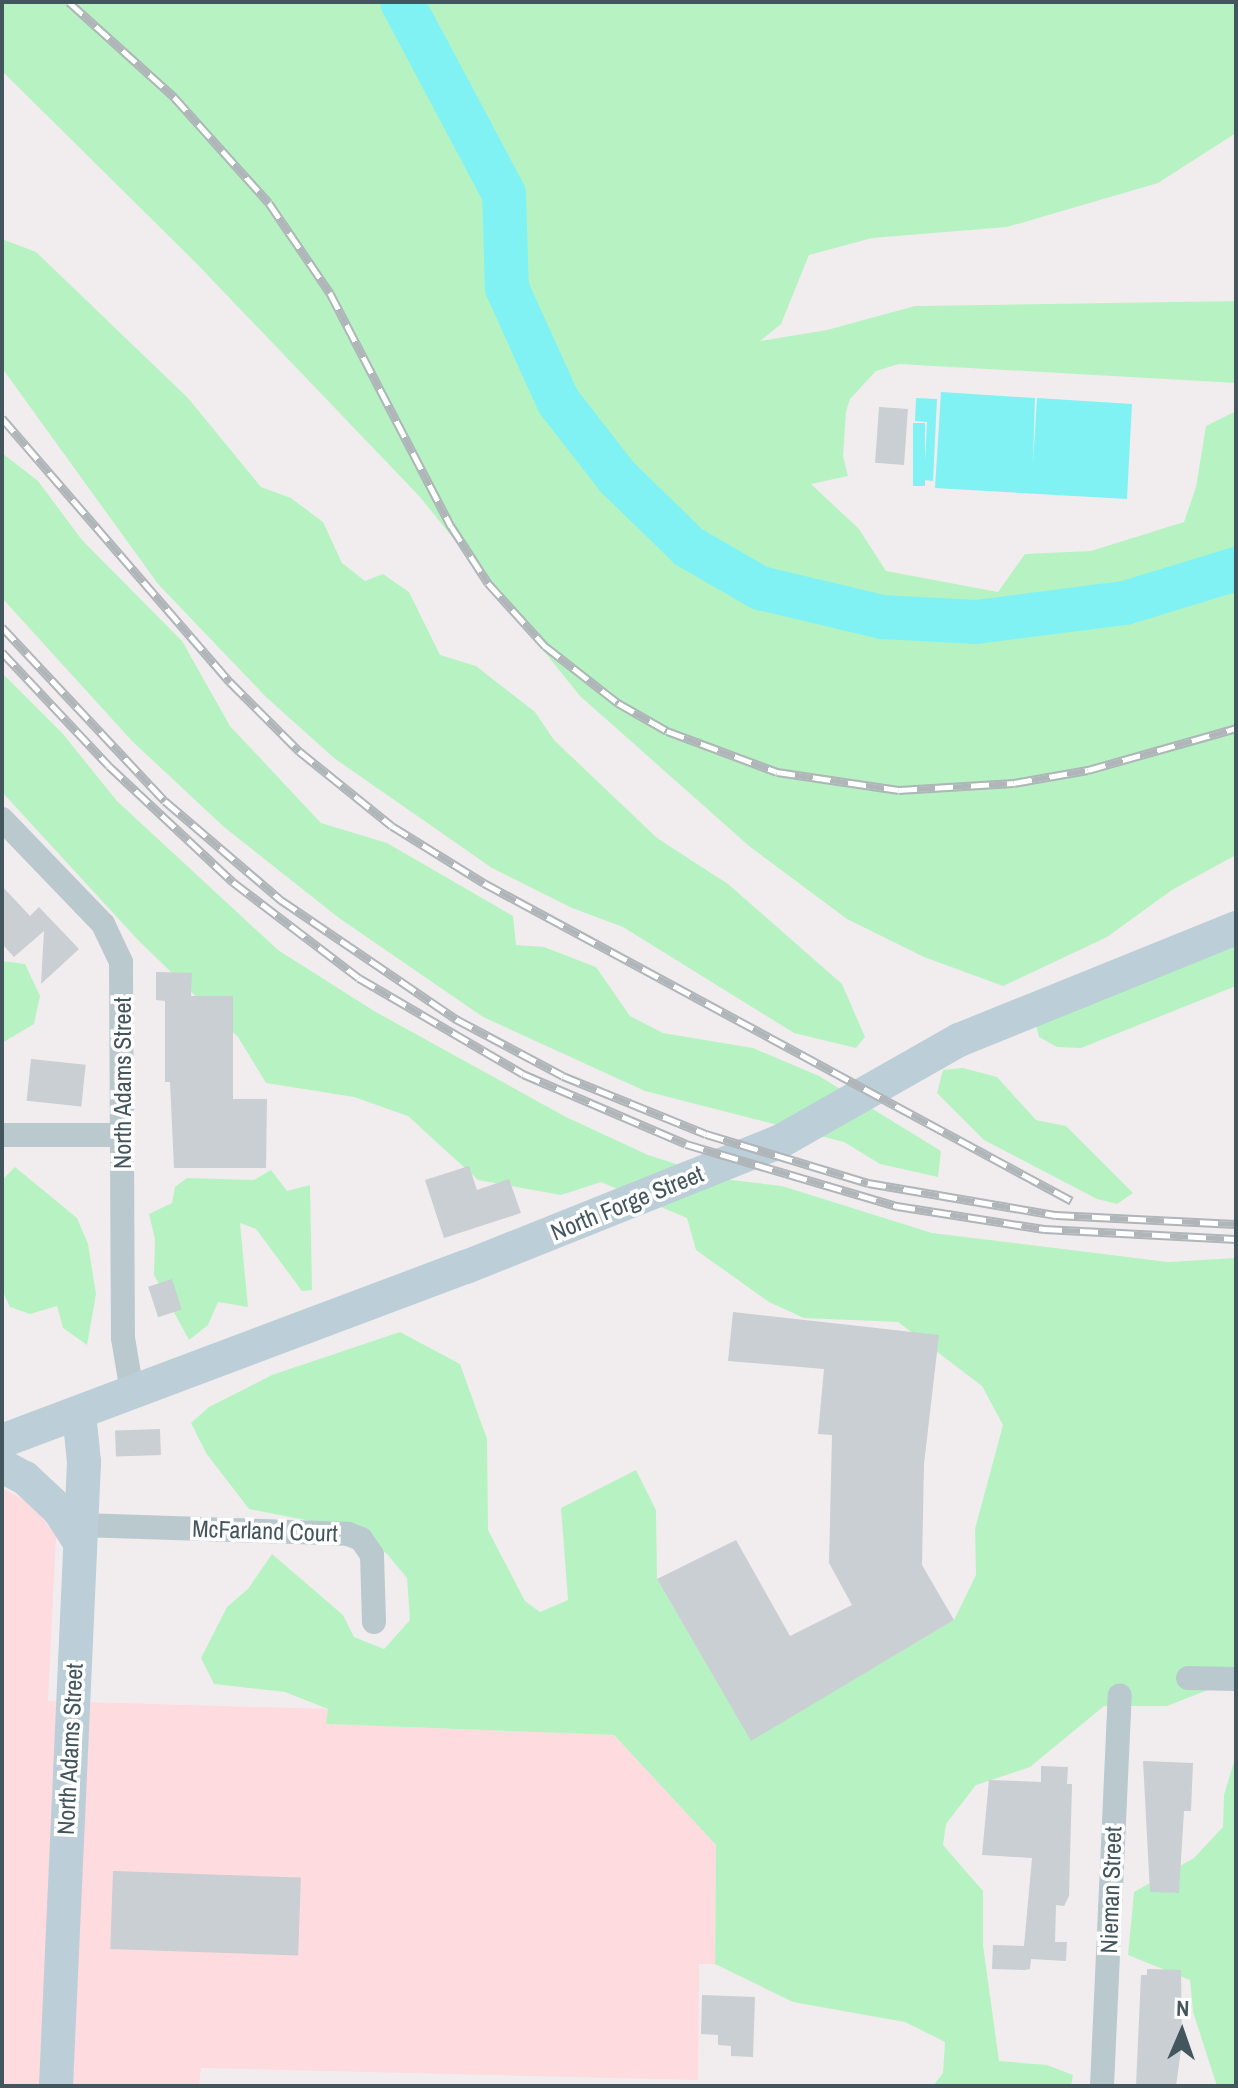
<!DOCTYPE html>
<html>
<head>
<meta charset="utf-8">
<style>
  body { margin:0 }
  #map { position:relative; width:1238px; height:2088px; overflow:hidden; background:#f1edee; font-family:"Archivo Narrow",sans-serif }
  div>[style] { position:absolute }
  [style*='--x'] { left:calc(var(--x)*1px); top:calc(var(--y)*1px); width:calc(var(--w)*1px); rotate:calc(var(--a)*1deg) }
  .medical>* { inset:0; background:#fddbdf }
  .green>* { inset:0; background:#b7f3c2 }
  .water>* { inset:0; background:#81f2f3; transform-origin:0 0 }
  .river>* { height:44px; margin:-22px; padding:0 22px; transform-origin:22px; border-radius:22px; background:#81f2f3 }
  .building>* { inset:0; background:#c9cfd3; transform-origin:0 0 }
  .street>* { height:24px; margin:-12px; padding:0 12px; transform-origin:12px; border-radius:12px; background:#bac9ce }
  .secondary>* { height:34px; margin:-17px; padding:0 17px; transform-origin:17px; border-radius:17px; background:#bcced7 }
  .rail>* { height:9px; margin-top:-4.5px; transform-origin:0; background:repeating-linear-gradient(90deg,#fff 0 18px,#afb5b9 0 36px); box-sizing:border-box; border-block:2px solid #afb5b9 }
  span { translate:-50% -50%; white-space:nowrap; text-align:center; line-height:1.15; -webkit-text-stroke:7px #fff; paint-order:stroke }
  .street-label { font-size:24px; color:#44565d }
  .frame { position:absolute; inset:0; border:4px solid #44565d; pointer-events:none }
  .north { position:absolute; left:1142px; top:1992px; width:80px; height:80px; -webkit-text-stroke:6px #fff; paint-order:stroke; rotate:2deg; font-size:22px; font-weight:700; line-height:32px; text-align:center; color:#44565d }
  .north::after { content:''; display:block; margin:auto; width:28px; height:36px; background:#44565d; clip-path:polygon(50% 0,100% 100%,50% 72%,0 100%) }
</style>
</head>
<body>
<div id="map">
  <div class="medical">
    <i style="clip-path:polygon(2px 1488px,32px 1504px,56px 1536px,48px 1701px,329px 1709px,326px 1724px,614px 1735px,716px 1845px,715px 1964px,699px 1964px,698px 2080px,201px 2068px,199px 2086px,2px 2086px)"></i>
  </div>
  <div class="green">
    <i style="clip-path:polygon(2px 2px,1236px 2px,1236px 133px,1158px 183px,1007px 227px,872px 238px,809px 255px,781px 324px,760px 341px,827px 330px,915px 306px,1236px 301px,1236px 383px,899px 364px,876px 371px,850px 399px,846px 412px,843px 456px,848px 476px,811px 484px,859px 529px,886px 571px,998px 592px,1025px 554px,1091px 551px,1184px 522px,1196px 487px,1206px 426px,1236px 411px,1236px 855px,1172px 890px,1107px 937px,1003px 986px,924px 957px,847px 919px,749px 846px,580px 696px,420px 497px,197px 264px,2px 71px)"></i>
    <i style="clip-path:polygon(2px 239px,36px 252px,188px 398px,261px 487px,291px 498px,323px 522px,342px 563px,365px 581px,383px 574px,409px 592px,440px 655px,476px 666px,535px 712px,554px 740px,657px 838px,728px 884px,842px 984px,865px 1037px,856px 1048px,794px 1033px,623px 927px,572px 908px,492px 868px,334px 758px,266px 697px,158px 584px,2px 368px)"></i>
    <i style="clip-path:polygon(2px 453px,38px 481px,82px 540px,182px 641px,230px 726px,321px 823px,387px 843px,513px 916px,516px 945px,544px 947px,596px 967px,630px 1016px,663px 1033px,753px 1048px,819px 1076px,941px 1151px,938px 1177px,880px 1164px,844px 1142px,645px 1091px,483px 1017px,339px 918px,224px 827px,132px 741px,2px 598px)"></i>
    <i style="clip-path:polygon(2px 673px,63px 734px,117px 801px,278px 950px,374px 1011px,566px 1117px,648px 1155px,723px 1179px,782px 1186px,932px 1233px,1168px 1262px,1236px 1258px,1236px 1679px,1167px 1706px,1104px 1706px,1030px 1767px,976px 1785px,946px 1824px,943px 1845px,983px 1891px,983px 1945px,999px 2061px,1047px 2065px,1073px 2075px,1071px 2086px,933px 2086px,943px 2073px,945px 2042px,905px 2022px,793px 2002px,715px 1964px,716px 1845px,614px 1735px,326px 1724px,328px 1709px,285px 1692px,214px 1684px,201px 1658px,227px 1607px,248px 1589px,272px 1554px,343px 1615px,354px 1637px,384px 1649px,410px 1620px,407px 1578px,387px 1554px,357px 1530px,249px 1509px,206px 1453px,191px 1423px,209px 1407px,272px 1375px,400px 1332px,460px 1364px,487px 1439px,488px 1530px,525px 1601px,540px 1612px,568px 1600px,561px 1508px,636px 1470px,656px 1510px,657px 1579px,751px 1740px,954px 1620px,976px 1575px,975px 1529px,1003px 1425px,982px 1386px,898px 1322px,804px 1318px,769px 1302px,696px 1250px,687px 1218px,601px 1182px,561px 1195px,478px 1180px,408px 1116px,354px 1097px,266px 1083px,238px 1037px,138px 940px,2px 792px)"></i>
    <i style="clip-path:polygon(1236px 933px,1236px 986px,1081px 1048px,1057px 1047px,1039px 1037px,1036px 1024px)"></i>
    <i style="clip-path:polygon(2px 961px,25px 964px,40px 996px,34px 1024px,2px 1043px)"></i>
    <i style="clip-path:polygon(963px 1068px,997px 1077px,1036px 1120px,1066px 1126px,1133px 1193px,1117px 1204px,1097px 1199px,984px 1140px,937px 1093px,943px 1070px)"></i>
    <i style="clip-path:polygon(15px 1167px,77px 1218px,88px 1244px,96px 1294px,87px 1345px,63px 1328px,57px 1306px,30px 1314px,10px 1307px,2px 1290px,2px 1180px)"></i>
    <i style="clip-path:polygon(271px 1170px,287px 1191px,310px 1185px,312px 1290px,302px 1291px,256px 1229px,240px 1223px,248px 1307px,218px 1302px,208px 1325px,189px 1340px,154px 1275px,155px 1239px,149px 1214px,172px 1203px,175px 1187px,187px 1178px,254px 1180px)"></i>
    <i style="clip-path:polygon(1236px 1755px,1236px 2086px,1217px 2086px,1193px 2012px,1190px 1980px,1128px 1955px,1134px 1892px,1194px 1858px,1223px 1827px,1224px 1795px)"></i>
  </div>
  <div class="water">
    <i style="clip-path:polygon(941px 392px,1035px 398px,1033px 463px,1037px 398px,1132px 404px,1127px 499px,935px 488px)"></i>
    <i style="clip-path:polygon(916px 398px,937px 399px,933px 481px,924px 480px,927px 422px,915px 421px)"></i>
    <i style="left:913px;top:423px;width:12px;height:63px"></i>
  </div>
  <div class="river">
    <i style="--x:402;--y:2;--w:217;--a:62"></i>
    <i style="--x:504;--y:194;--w:94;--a:88.2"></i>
    <i style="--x:507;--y:288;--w:124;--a:65.7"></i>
    <i style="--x:558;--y:401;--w:96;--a:52.2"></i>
    <i style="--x:617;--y:477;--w:100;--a:44.2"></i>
    <i style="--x:689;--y:547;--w:82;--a:30"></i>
    <i style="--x:760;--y:588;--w:125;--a:13.4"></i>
    <i style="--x:882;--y:617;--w:94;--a:3"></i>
    <i style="--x:976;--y:622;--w:150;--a:-7.3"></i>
    <i style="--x:1125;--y:603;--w:116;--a:-17"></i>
  </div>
  <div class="building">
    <i style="left:879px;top:407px;width:29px;height:56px;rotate:4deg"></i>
    <i style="clip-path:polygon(2px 886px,30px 916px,39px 907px,79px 949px,41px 984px,44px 931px,14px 957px,2px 944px)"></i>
    <i style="clip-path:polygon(156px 972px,192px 973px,191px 996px,233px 996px,233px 1099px,267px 1099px,266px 1168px,174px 1168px,170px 1082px,165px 1082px,165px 1001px,156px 1000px)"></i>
    <i style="left:31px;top:1059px;width:55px;height:42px;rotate:6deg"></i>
    <i style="clip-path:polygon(469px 1166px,477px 1190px,509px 1179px,521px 1213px,444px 1238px,425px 1180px)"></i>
    <i style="left:172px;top:1279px;width:32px;height:25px;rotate:72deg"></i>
    <i style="clip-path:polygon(733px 1312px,939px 1335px,924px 1464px,922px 1565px,954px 1620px,751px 1741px,657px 1579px,736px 1540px,790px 1636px,852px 1605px,829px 1563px,832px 1435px,818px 1434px,824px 1369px,728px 1361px)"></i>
    <i style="left:160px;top:1429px;width:26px;height:45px;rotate:88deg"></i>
    <i style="clip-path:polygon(1143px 1761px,1193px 1763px,1191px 1811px,1184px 1811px,1179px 1893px,1150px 1892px)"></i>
    <i style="clip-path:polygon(1041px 1766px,1068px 1767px,1067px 1784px,1072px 1784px,1069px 1896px,1064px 1906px,1056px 1905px,1055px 1942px,1067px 1942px,1066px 1961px,1031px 1959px,1030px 1969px,1024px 1970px,992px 1969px,993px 1945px,1024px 1946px,1032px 1858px,982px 1855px,989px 1780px,1041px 1782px)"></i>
    <i style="left:113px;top:1871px;width:188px;height:78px;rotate:2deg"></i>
    <i style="clip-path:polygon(1147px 1969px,1181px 1970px,1182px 2043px,1176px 2086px,1136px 2086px,1141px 1975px,1147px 1975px)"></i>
    <i style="clip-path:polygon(702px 1995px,755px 1997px,753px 2057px,731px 2056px,731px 2046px,718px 2045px,718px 2035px,701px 2034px)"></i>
  </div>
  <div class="street">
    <i style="--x:2;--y:819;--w:146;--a:46.1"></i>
    <i style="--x:103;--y:924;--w:42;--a:64.7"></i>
    <i style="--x:121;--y:962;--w:376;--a:89.7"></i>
    <i style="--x:123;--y:1338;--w:55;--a:80.5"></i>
    <i style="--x:2;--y:1135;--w:120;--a:0"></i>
    <i style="--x:81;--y:1525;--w:267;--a:1.9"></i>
    <i style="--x:348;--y:1534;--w:14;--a:21"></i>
    <i style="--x:361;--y:1539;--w:19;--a:55"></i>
    <i style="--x:372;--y:1555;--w:67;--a:88.3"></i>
    <i style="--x:1188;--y:1678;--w:48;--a:1.2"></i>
    <i style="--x:1102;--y:2086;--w:391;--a:-87.4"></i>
  </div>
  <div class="secondary">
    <i style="--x:2;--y:1441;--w:496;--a:-20.6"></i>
    <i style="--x:466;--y:1267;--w:339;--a:-21.8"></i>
    <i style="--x:781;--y:1141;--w:205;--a:-29.6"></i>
    <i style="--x:959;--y:1040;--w:299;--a:-22"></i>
    <i style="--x:2;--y:1466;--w:26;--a:28"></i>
    <i style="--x:25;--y:1478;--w:47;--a:43.3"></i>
    <i style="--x:59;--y:1510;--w:38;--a:57"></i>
    <i style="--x:56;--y:2086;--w:625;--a:-87.43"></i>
    <i style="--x:84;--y:1462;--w:49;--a:-95.8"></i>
  </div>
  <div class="rail">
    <i style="--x:69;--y:2;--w:142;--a:42.1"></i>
    <i style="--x:174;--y:97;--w:142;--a:48.1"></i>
    <i style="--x:269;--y:203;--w:109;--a:55.9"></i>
    <i style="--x:330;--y:293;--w:263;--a:62.6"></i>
    <i style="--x:451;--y:526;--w:68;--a:57"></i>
    <i style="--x:488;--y:583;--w:85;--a:47.9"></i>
    <i style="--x:545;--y:646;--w:93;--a:38"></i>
    <i style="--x:618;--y:703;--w:56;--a:29.7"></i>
    <i style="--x:667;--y:731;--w:117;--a:20.4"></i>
    <i style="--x:777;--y:772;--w:123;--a:8.4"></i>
    <i style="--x:899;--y:790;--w:115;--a:-3.5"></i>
    <i style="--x:1014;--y:783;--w:75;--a:-10"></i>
    <i style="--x:1088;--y:770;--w:154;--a:-15.8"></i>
    <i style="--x:2;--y:418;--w:349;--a:49.2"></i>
    <i style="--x:230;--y:682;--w:98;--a:45"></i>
    <i style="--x:299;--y:751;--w:119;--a:38.9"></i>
    <i style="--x:392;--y:826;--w:108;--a:31.8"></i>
    <i style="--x:484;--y:883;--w:668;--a:28.41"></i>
    <i style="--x:2;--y:627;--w:238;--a:46.9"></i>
    <i style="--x:165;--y:801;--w:153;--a:40.5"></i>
    <i style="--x:281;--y:900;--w:212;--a:34.2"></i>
    <i style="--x:456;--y:1019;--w:121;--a:28"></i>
    <i style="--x:563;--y:1076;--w:154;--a:22.1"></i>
    <i style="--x:706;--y:1134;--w:169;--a:16.8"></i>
    <i style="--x:868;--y:1183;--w:191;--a:9.7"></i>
    <i style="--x:1056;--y:1215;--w:180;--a:2.9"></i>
    <i style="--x:2;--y:652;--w:156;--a:46.8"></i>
    <i style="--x:109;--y:766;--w:170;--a:43.1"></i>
    <i style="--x:233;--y:882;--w:158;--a:37.3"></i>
    <i style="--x:359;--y:978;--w:190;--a:30.3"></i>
    <i style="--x:523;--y:1074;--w:177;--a:23.2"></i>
    <i style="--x:686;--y:1144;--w:220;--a:16.4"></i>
    <i style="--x:897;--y:1206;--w:149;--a:8.9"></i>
    <i style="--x:1044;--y:1229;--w:192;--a:3"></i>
  </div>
  <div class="street-label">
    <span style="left:123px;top:1083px;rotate:-90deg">North Adams Street</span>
    <span style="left:627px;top:1203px;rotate:-22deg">North Forge Street</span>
    <span style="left:265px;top:1531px;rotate:2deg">McFarland Court</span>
    <span style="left:70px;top:1749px;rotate:-87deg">North Adams Street</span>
    <span style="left:1111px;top:1890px;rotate:-88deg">Nieman Street</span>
  </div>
  <div class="frame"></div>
  <div class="north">N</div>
</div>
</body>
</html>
